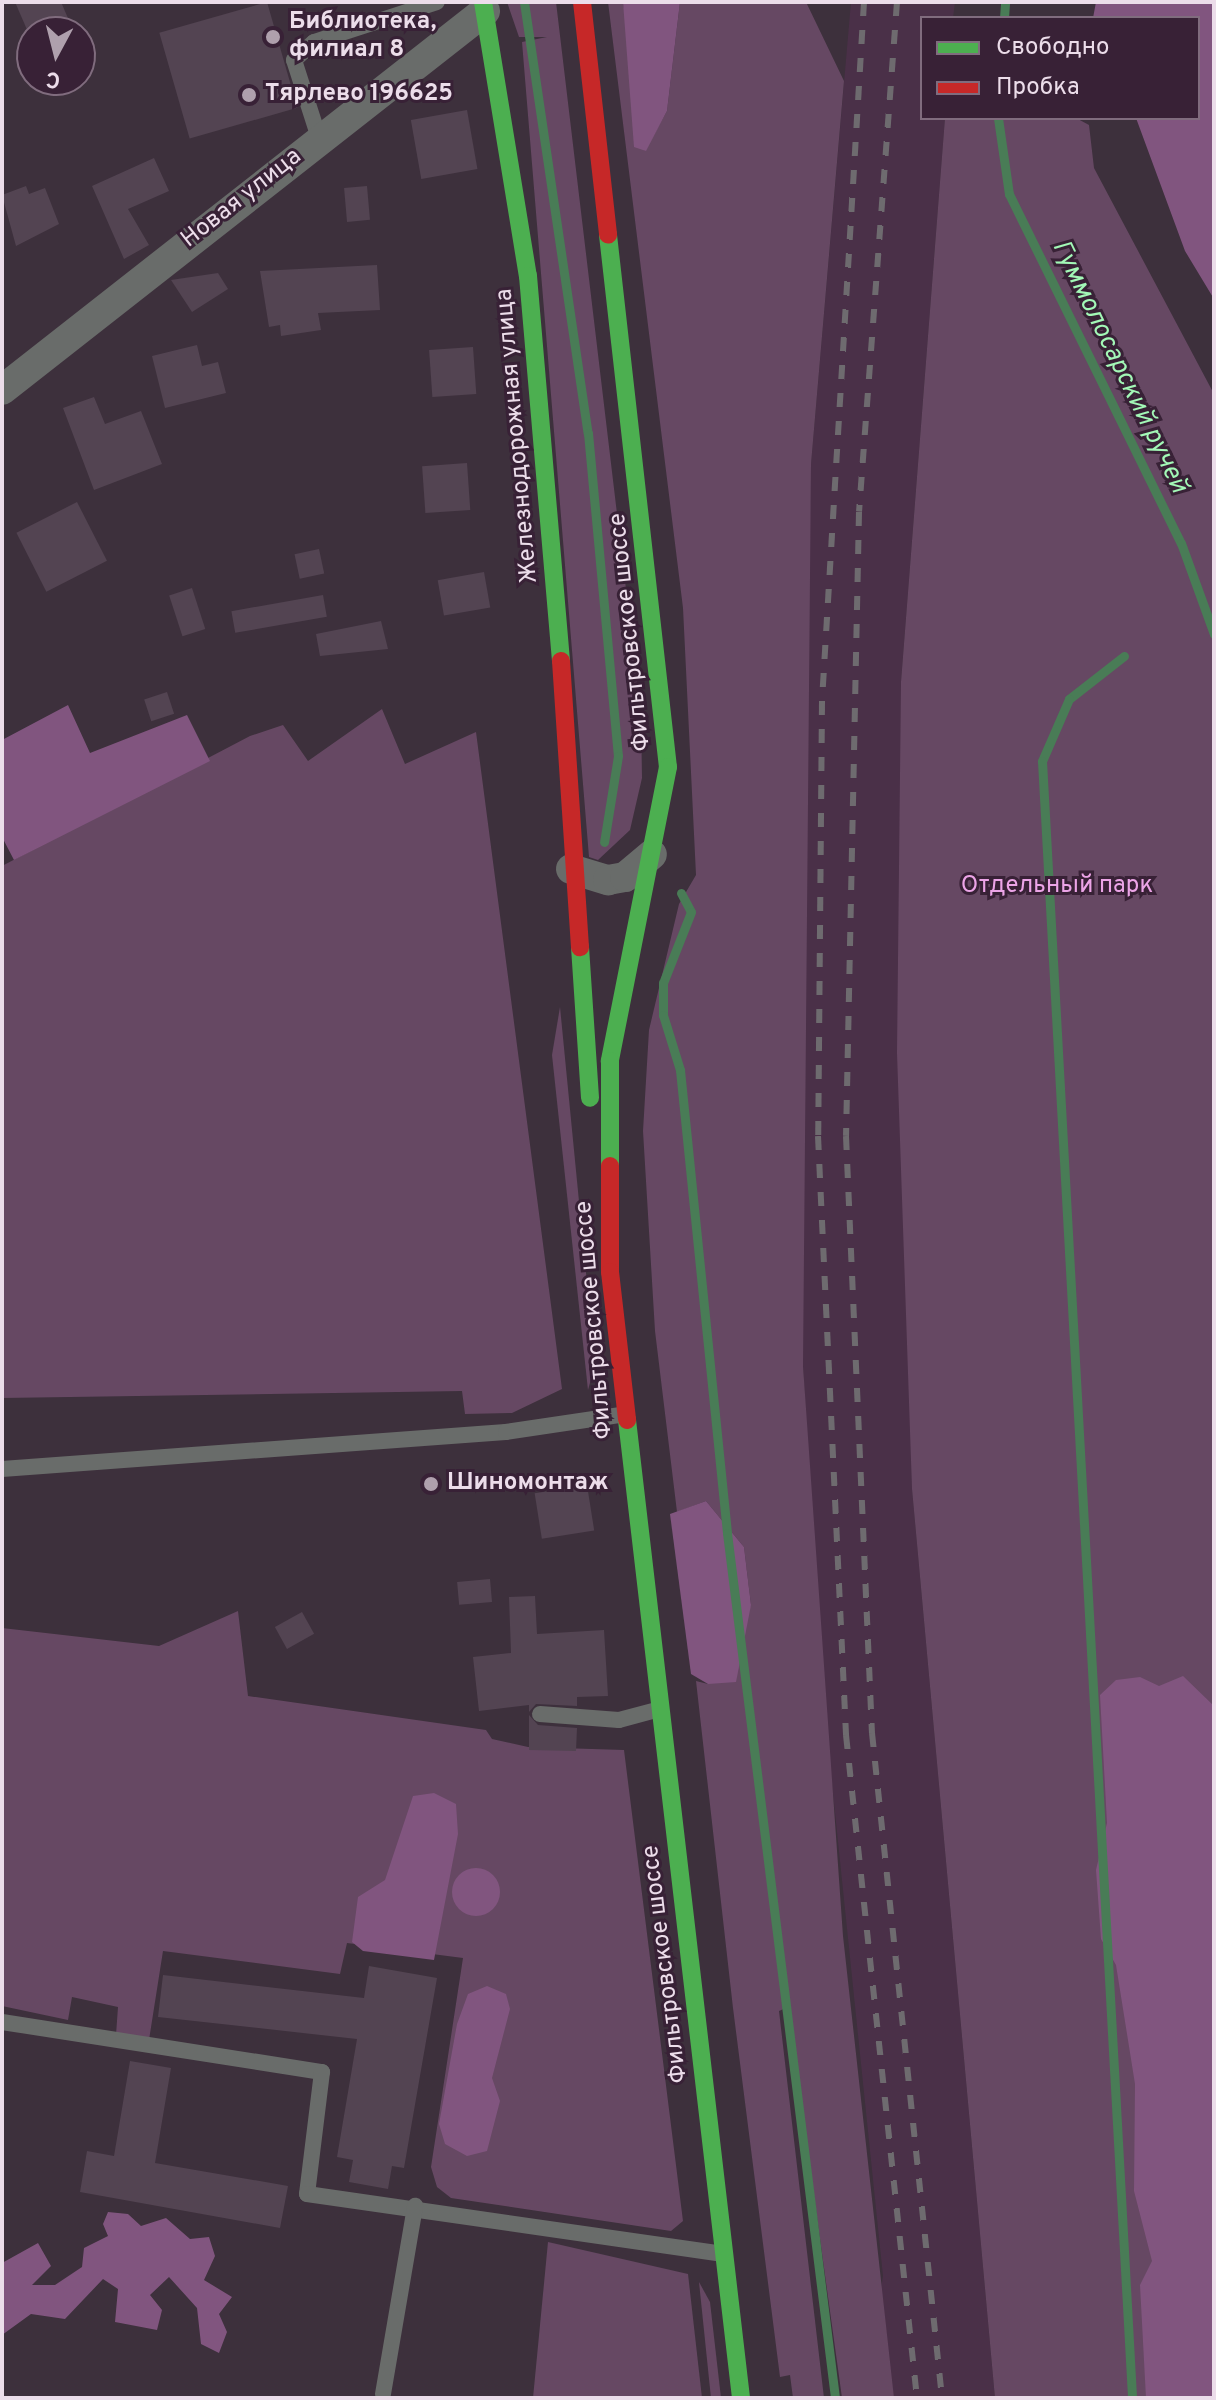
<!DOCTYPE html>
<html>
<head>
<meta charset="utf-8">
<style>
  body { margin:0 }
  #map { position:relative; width:1216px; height:2400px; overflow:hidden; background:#3d303c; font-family:Overpass,sans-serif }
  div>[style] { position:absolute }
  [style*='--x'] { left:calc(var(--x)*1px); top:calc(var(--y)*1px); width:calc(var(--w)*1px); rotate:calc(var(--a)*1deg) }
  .built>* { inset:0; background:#4a3048 }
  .green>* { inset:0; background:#664863 }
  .forest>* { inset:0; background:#81557f }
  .round { border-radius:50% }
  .stream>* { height:9px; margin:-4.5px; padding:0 4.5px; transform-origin:4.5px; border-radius:4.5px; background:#497c56 }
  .building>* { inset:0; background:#534452; transform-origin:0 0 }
  .lane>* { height:16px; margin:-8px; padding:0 8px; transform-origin:8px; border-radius:8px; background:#696c6a }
  .street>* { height:30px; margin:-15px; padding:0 15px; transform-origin:15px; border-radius:15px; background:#696c6a }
  .fast>* { height:18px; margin:-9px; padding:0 9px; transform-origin:9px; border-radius:9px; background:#4caf50 }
  .jam>* { height:18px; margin:-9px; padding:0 9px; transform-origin:9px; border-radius:9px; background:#c62828 }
  .rail>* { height:6px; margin-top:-3px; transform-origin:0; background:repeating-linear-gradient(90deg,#6e6b6f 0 14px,transparent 0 28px) }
  .dots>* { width:22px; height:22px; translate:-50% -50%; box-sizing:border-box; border:4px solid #382136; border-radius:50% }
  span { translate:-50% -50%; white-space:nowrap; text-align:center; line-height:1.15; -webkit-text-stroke:6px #382136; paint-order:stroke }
  .poi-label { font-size:24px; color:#ecddea; font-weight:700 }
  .left { translate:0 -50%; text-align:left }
  .street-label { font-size:24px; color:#ecddea }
  .park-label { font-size:24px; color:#eca4e7 }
  .water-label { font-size:26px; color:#a3f8b7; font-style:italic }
  .frame { position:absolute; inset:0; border:4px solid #ecddea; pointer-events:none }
  .legend { position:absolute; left:920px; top:16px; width:280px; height:104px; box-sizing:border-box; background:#382136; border:2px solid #806c7e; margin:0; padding:10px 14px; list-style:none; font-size:24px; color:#ecddea }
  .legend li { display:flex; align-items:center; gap:16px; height:40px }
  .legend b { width:40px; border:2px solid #806c7e }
  .north { position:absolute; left:16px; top:16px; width:80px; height:80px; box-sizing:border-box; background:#382136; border:2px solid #806c7e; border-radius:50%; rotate:187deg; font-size:22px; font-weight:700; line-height:32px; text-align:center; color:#ecddea }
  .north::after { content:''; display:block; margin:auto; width:28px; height:36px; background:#afa0ad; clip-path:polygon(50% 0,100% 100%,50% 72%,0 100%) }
</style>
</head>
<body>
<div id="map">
  <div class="built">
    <i style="clip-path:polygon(851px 2px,955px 2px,953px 18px,922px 18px,922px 118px,945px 118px,901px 682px,912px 1489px,995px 2398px,862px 2398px,883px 2276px,822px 1687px,803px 1366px,801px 1036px,811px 464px)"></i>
  </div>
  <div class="green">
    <i style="clip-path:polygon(507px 2px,556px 2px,641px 715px,642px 778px,630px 830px,598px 860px,589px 857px,522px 42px,547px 37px,519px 37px)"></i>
    <i style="clip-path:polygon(608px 2px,623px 2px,645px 151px,667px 111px,680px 2px,806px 2px,844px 81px,811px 464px,803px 1366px,843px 1936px,894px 2398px,842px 2398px,788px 2007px,779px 2011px,824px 2398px,793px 2398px,790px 2375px,780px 2377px,733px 2008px,696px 1681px,708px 1684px,751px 1605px,744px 1547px,706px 1501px,677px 1512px,655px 1331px,643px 1131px,649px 1030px,679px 904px,696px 875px,683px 608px)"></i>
    <i style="clip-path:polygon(945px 118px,1076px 118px,1089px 125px,1094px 168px,1214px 394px,1214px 2398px,995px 2398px,912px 1489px,897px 1053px,901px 682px)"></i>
    <i style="clip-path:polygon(382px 709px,405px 764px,476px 732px,562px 1389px,512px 1413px,465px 1414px,462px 1391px,2px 1398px,2px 866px,250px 736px,283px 725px,308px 761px)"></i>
    <i style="clip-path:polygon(560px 1007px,595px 1365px,588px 1390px,552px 1055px)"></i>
    <i style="clip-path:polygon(238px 1611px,248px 1696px,486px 1730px,492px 1739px,528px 1747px,624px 1750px,683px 2221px,671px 2231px,451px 2198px,437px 2187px,431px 2167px,463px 1958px,347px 1943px,340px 1974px,163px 1951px,149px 2040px,116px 2035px,118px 2007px,72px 1997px,68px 2020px,2px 2006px,2px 1628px,159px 1646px)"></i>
    <i style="clip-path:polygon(548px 2242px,688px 2274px,702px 2398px,533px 2398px)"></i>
    <i style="clip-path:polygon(699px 2282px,710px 2302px,721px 2398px,711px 2398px)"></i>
  </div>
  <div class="forest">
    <i style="clip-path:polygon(623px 2px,680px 2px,667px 111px,646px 151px,634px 147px)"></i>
    <i style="clip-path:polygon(1096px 2px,1214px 2px,1214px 299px,1185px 251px,1136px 118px,1198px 118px,1198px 18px,1093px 18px)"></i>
    <i style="clip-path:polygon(68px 705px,90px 753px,187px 715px,210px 761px,14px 860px,2px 837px,2px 740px)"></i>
    <i style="clip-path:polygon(706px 1501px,744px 1547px,751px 1605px,736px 1682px,708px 1684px,691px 1674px,670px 1514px)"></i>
    <i style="clip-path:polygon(1183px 1676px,1214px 1706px,1214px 2398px,1146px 2398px,1140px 2285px,1152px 2261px,1134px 2191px,1135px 2084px,1116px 1965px,1101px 1939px,1096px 1870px,1107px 1823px,1100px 1695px,1116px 1680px,1140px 1677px,1159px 1686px)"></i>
    <i style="clip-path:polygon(434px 1793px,456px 1804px,458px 1834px,434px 1960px,363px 1951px,352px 1942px,358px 1897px,385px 1880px,413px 1796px)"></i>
    <i class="round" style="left:452px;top:1868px;width:48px;height:48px"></i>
    <i style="clip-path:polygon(487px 1986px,506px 1994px,510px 2009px,492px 2078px,500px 2101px,487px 2151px,467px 2156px,445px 2144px,439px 2124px,457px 2024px,468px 1994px)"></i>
    <i style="clip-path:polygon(108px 2212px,128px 2214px,141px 2226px,166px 2218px,190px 2239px,209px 2237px,215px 2256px,204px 2280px,232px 2297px,219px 2314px,227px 2332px,219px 2353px,201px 2344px,197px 2308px,169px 2277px,150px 2295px,162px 2310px,157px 2330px,115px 2322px,118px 2289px,103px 2279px,65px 2319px,31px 2314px,2px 2335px,2px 2263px,38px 2243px,51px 2266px,32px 2285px,55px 2285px,82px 2267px,84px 2248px,108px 2236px,103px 2224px)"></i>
  </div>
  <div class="stream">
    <i style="--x:524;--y:2;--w:436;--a:81.6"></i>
    <i style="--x:588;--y:433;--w:324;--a:84.7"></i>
    <i style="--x:618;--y:756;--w:87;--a:99.2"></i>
    <i style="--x:1004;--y:18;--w:16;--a:-86"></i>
    <i style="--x:998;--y:118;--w:77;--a:81.8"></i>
    <i style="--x:1009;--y:194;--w:389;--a:63.8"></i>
    <i style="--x:1181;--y:543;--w:97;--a:70.1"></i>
    <i style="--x:1124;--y:656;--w:70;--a:142"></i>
    <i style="--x:1069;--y:699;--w:68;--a:113.5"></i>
    <i style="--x:1042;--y:761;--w:1639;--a:86.85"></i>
    <i style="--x:681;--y:893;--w:21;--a:62"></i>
    <i style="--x:691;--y:912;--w:76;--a:111.5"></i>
    <i style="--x:663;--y:983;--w:32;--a:90"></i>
    <i style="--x:663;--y:1015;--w:58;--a:72.8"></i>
    <i style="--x:680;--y:1070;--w:465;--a:84.2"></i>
    <i style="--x:727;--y:1533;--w:872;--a:82.88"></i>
  </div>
  <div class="building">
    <i style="clip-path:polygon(15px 2px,61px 2px,74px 32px,28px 32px)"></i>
    <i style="left:267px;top:2px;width:110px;height:112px;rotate:74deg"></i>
    <i style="left:467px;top:110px;width:60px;height:57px;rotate:80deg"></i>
    <i style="clip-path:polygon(154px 158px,169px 191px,128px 209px,149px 245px,124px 259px,92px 186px)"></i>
    <i style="clip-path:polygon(26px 186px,29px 194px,45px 188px,59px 224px,16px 246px,2px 195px)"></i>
    <i style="left:367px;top:186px;width:34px;height:23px;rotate:85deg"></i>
    <i style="clip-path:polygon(377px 265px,380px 310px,318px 313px,321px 330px,281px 336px,280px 325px,269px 327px,260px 271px)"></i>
    <i style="clip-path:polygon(218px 273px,228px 289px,192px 312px,171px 280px)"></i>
    <i style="clip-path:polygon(197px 345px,202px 366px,218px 362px,226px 393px,165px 408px,152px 356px)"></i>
    <i style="left:473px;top:347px;width:47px;height:44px;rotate:86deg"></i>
    <i style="clip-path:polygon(94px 397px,105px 424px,141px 411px,162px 464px,94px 490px,63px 408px)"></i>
    <i style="left:467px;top:463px;width:47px;height:45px;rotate:86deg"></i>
    <i style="left:77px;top:502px;width:66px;height:68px;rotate:63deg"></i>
    <i style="left:319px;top:549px;width:25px;height:25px;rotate:78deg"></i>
    <i style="left:484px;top:572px;width:36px;height:47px;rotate:80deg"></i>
    <i style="left:192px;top:588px;width:43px;height:24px;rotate:72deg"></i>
    <i style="left:323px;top:595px;width:22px;height:93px;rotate:80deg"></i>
    <i style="clip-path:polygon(381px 621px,388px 649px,320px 656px,316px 634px)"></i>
    <i style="left:167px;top:692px;width:23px;height:24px;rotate:72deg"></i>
    <i style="left:587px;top:1485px;width:46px;height:53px;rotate:81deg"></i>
    <i style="left:490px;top:1579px;width:23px;height:33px;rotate:85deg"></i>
    <i style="clip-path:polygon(535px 1596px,537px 1634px,604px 1630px,608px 1696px,577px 1697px,577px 1706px,536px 1704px,529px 1712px,529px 1705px,479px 1711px,473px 1657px,511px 1653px,509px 1597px)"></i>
    <i style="left:302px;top:1612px;width:25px;height:31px;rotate:61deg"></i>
    <i style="clip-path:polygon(529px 1715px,538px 1725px,577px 1728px,576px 1751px,529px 1750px)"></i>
    <i style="clip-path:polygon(369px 1966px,437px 1978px,404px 2168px,392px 2166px,388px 2189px,349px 2182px,353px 2160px,337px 2157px,357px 2039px,158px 2017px,163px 1975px,364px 1998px)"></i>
    <i style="clip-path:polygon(130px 2061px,171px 2068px,155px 2163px,288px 2186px,280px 2228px,80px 2192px,87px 2151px,114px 2156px)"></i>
  </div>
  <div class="lane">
    <i style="--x:319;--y:138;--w:82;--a:-107.8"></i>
    <i style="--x:294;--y:60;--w:27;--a:-42"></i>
    <i style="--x:314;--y:42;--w:129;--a:-18"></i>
    <i style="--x:2;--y:1469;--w:505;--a:-4.2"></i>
    <i style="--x:506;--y:1432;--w:121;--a:-8.5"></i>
    <i style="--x:540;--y:1714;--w:79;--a:4.3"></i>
    <i style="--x:619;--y:1720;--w:42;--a:-15"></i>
    <i style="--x:2;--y:2022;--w:324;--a:8.9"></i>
    <i style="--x:322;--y:2072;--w:123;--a:97"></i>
    <i style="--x:307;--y:2194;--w:419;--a:8.2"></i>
    <i style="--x:383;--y:2394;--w:191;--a:-80.3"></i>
  </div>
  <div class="street">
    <i style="--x:2;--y:390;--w:614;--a:-38.12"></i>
    <i style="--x:571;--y:869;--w:39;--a:17"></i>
    <i style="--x:608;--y:880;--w:17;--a:-10"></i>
    <i style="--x:625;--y:877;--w:35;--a:-40"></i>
  </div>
  <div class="fast">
    <i style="--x:483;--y:2;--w:278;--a:80.7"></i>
    <i style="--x:528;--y:276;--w:386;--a:85.1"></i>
    <i style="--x:608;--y:235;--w:535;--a:83.57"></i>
    <i style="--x:668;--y:767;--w:300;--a:101.2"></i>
    <i style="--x:610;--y:1061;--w:105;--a:90"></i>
    <i style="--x:580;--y:947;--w:151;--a:86.2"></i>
    <i style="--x:627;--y:1420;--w:985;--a:83.35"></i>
  </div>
  <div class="jam">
    <i style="--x:582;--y:2;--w:234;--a:83.6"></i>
    <i style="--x:561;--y:661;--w:287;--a:86.2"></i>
    <i style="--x:610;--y:1166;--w:106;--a:90"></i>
    <i style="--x:610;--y:1272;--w:149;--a:83.4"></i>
  </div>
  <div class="rail">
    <i style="--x:864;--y:2;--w:700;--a:93.44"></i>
    <i style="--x:822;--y:701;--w:435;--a:90.5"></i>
    <i style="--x:818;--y:1136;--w:600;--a:87.32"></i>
    <i style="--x:846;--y:1735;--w:667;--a:83.89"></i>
    <i style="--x:897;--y:2;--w:511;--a:94.26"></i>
    <i style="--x:859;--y:512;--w:624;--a:91.19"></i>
    <i style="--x:846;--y:1136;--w:598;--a:87.51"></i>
    <i style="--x:872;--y:1733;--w:669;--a:83.99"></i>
  </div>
  <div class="dots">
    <i style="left:273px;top:37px;background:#afa0ad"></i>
    <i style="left:249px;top:95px;background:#afa0ad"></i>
    <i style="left:431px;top:1484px;background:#afa0ad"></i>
  </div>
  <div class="poi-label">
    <span class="left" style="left:289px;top:37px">Библиотека,<br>филиал 8</span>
    <span class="left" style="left:265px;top:95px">Тярлево 196625</span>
    <span class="left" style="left:447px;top:1484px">Шиномонтаж</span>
  </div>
  <div class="street-label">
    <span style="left:242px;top:199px;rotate:-38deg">Новая улица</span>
    <span style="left:518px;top:436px;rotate:-95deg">Железнодорожная улица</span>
    <span style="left:631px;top:632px;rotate:-96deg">Фильтровское шоссе</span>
    <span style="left:595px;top:1320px;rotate:-95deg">Фильтровское шоссе</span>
    <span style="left:666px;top:1964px;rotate:-97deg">Фильтровское шоссе</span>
  </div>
  <div class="park-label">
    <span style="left:1057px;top:887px">Отдельный парк</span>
  </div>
  <div class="water-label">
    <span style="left:1119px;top:367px;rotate:64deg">Гуммолосарский ручей</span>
  </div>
  <div class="frame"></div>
  <ul class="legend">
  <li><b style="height:10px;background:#4caf50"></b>Свободно</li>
  <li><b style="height:10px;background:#c62828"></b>Пробка</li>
  </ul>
  <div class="north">С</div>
</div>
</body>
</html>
